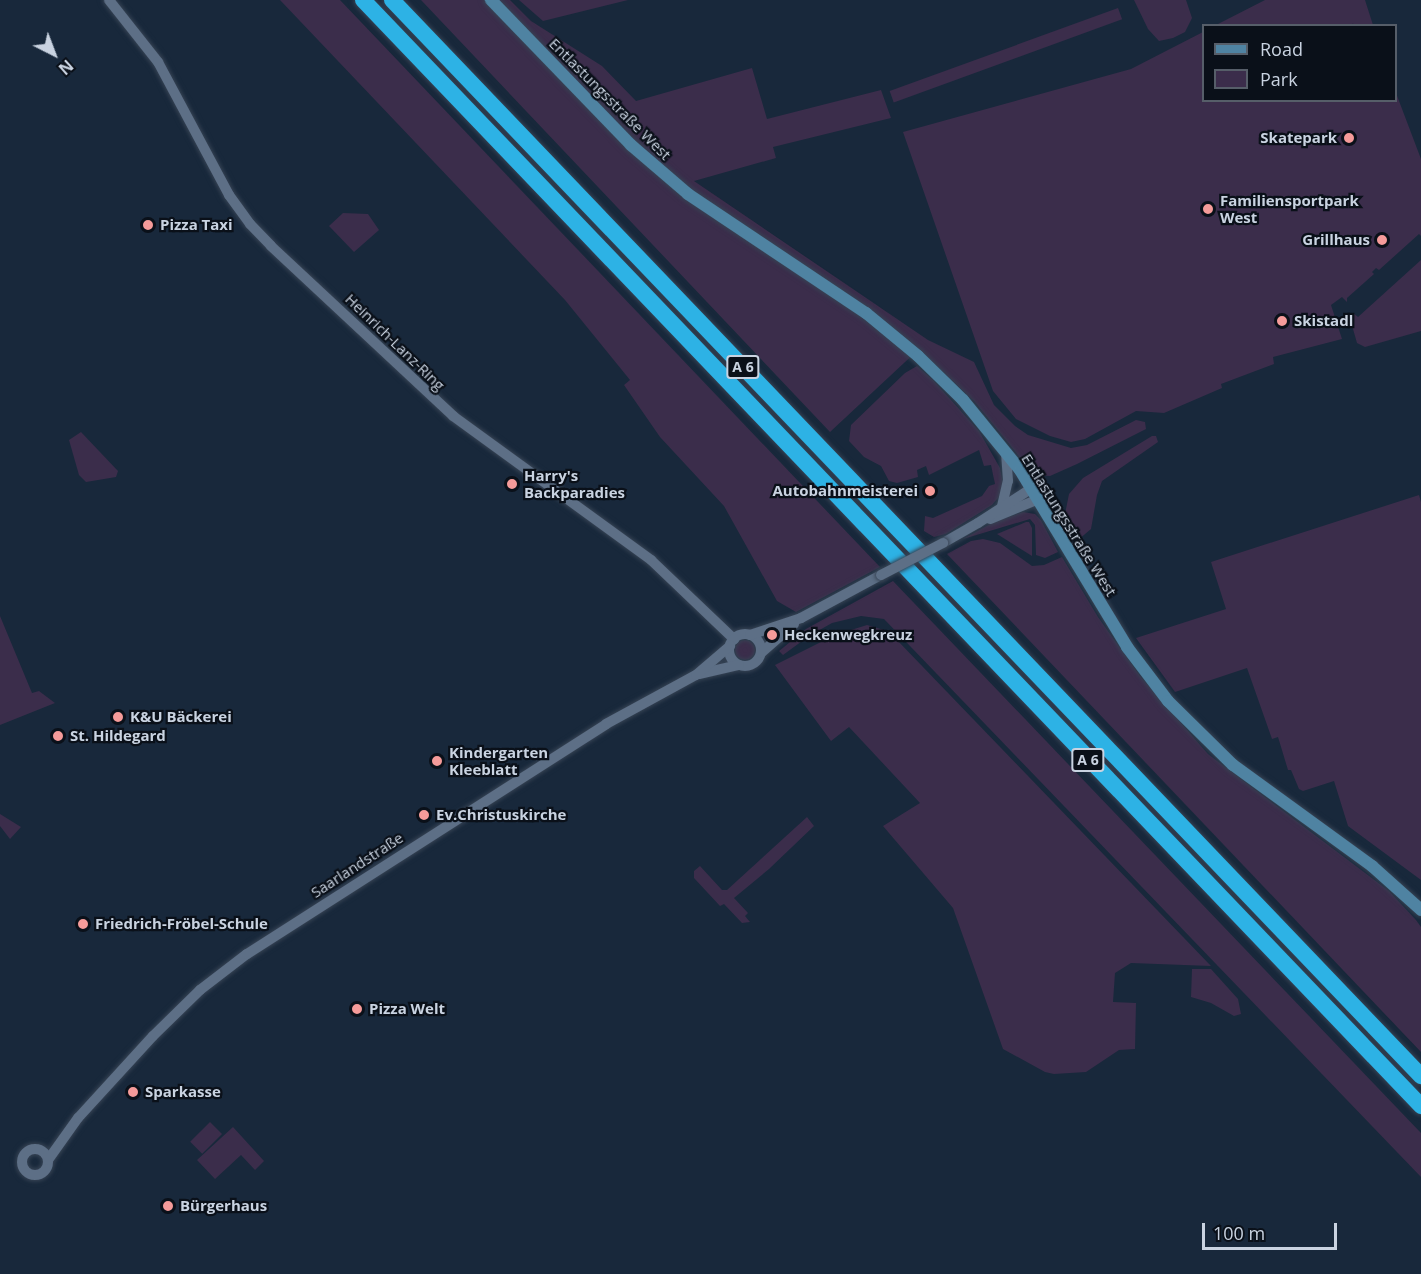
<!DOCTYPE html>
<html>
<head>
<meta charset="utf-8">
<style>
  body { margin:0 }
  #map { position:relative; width:1421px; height:1274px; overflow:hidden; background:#18283b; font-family:"Open Sans",sans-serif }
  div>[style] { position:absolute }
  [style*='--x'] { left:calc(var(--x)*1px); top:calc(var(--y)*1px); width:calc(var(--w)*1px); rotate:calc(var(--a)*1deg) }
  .green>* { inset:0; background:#3b2d4b; transform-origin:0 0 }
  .round { border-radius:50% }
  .roads { filter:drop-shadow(0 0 2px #364354) drop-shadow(0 0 2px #364354) }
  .tertiary>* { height:10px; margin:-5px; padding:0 5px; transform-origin:5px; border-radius:5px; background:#5d6f86 }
  .tertiary>.ring { margin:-5px; padding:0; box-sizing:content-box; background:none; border:10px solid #5d6f86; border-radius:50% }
  .secondary>* { height:12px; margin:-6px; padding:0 6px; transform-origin:6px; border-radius:6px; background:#4f83a2 }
  .motorway>* { height:16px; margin:-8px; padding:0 8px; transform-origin:8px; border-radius:8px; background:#2db2e5 }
  .bridges { filter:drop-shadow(0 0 2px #364354) drop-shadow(0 0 2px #364354) }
  .tertiary-bridge>* { height:10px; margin:-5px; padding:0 5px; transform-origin:5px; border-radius:5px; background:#5d6f86 }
  .dots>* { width:16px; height:16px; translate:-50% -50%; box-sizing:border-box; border:3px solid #0a1019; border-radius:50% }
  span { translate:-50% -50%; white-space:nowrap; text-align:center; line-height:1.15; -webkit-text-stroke:4.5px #0a1019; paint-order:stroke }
  .shield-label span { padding:2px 4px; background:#0a1019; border:2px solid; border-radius:4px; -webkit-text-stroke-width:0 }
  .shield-label { font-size:14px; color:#c9d3e1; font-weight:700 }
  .street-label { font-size:15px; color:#c9d3e1 }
  .poi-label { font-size:15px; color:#c9d3e1; font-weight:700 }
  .right { translate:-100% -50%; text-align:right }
  .left { translate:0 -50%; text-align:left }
  .legend { position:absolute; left:1202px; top:24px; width:195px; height:78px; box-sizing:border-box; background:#0a1019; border:2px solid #565e69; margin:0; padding:8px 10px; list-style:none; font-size:18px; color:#c9d3e1 }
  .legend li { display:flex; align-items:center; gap:12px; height:30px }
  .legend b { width:30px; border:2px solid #565e69 }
  .north { position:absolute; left:24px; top:24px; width:60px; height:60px; -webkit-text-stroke:4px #0a1019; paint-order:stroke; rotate:138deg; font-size:16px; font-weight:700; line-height:24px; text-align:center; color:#c9d3e1 }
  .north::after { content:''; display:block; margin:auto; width:21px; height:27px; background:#c9d3e1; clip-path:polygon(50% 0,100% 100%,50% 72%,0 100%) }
  .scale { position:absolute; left:1202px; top:1223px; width:135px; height:27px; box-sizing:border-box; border:3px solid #c9d3e1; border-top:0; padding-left:8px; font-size:18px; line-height:21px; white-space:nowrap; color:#c9d3e1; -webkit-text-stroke:4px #0a1019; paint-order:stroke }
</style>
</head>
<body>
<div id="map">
  <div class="green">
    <i style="clip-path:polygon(280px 0,340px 0,880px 567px,796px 612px,777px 601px,724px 506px,660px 437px,624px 385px,630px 380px,565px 300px)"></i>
    <i style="clip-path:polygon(421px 0,510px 0,531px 21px,602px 66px,636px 101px,752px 68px,767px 119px,881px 90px,891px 118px,773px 147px,776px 158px,694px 181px,928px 340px,974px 362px,994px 405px,1015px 426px,1028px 435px,1071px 448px,1087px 445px,1136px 420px,1145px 422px,1146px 429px,1077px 464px,1050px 476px,1038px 475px,1022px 460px,974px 401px,919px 349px,830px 432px)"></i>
    <i style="clip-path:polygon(519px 0,628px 0,543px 21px)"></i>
    <i style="clip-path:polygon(1134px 0,1186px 0,1192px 18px,1185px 32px,1173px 38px,1159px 41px,1148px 29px)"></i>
    <i style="clip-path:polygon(1265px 0,1365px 0,1373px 25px,1355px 25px,1352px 23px,1354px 25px,1216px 25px)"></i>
    <i style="left:1118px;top:8px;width:12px;height:243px;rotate:70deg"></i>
    <i style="clip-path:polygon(1203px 32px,1204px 100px,1396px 100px,1396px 93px,1421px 159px,1421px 236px,1419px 234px,1379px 270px,1376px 268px,1372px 272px,1374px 274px,1347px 298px,1347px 302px,1342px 297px,1331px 305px,1342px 339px,1273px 357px,1274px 364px,1221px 384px,1222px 388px,1164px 413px,1136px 411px,1085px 439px,1071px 442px,1050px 436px,1016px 419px,993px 391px,903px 132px,1131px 69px)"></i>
    <i style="clip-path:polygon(343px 213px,368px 214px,379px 230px,354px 252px,329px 226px)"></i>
    <i style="clip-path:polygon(1421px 260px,1421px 331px,1365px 347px,1357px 343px,1351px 322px,1353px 313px,1358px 317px)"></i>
    <i style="clip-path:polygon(917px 366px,933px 380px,979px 431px,1000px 468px,1003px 483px,999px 497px,992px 505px,946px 534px,934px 537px,924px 531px,925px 516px,933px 518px,982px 496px,989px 486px,995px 484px,991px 465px,984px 466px,979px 450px,929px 475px,926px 466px,917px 470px,918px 477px,897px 483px,889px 481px,881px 466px,864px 457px,849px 441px,851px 425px,905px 373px)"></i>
    <i style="clip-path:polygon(81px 432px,118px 471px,116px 477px,86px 482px,79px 475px,69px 440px)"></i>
    <i style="clip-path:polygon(1152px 436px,1156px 436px,1158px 442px,1102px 481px,1097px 495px,1091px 529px,1078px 540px,1065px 514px,1069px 494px,1083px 478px)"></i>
    <i style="clip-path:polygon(1419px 495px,1421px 502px,1421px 880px,1348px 826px,1334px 781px,1303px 791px,1299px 789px,1291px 770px,1288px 770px,1278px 737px,1272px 739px,1247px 668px,1175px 692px,1136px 638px,1226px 609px,1211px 562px)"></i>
    <i style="clip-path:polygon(1023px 512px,1035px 514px,1041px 520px,1058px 552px,1045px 558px,1036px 555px,1035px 525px,1030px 519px,963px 539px,992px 523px)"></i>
    <i style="clip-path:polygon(1026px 522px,1029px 522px,1032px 528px,1032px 556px,997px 534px)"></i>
    <i style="clip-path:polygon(983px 539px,1000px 543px,1032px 566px,1044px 565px,1062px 557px,1098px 617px,1140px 676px,1208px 754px,1389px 891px,1416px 920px,1421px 927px,1421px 1052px,947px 554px,971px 541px)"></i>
    <i style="clip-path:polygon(893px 581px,1421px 1133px,1421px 1177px,884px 619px,861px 616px,832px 623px,809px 636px,783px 655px,779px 651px,806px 629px)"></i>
    <i style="clip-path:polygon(0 616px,32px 693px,39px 691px,55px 703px,0 725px)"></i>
    <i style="clip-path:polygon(867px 625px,884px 630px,897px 640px,1211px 966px,1131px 963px,1115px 973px,1113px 1002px,1136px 1003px,1135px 1049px,1119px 1050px,1086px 1072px,1054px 1074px,1045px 1072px,1003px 1049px,953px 908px,883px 826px,920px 803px,849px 727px,831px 741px,775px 665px,835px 635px)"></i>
    <i class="round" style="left:735px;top:640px;width:20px;height:20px"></i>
    <i style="clip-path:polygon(0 814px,21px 827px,10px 839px,0 826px)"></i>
    <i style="clip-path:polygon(807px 817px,814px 826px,769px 869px,734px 898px,748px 913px,745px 916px,750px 922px,742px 923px,724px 904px,720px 906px,694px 878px,694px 871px,700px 866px,722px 890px,727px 890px)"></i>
    <i style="clip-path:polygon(1192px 969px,1211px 969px,1238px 999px,1241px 1014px,1234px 1016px,1211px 1003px,1191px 997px)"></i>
    <i style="left:210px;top:1122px;width:17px;height:28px;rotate:45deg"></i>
    <i style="clip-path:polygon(233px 1127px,264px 1161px,255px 1170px,241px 1155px,215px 1179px,197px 1160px)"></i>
  </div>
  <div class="roads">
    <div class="tertiary">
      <i style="--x:109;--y:0;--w:79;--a:51.7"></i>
      <i style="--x:158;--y:62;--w:151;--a:61.9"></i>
      <i style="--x:229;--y:195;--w:36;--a:54"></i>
      <i style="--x:250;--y:224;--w:30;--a:46"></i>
      <i style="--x:271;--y:246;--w:249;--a:43"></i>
      <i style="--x:453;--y:416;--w:245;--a:36"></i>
      <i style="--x:651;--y:560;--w:115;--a:43.6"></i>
      <i style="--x:1002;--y:506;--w:26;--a:-77"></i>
      <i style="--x:1008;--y:481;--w:29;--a:-94"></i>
      <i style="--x:990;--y:519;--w:53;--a:-22.2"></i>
      <i style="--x:943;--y:543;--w:40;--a:-29.7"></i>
      <i style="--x:978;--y:523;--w:64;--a:-32.9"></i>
      <i class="ring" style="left:729px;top:634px;width:22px;height:22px"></i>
      <i style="--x:750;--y:635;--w:54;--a:-18.4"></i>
      <i style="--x:801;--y:618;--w:91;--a:-28.3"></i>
      <i style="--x:761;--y:653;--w:44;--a:-41.3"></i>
      <i style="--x:699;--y:674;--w:41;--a:-12.7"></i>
      <i class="ring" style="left:22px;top:1149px;width:16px;height:16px"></i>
      <i style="--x:48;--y:1160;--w:52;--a:-54.5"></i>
      <i style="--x:78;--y:1118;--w:111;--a:-47.6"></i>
      <i style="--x:153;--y:1036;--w:66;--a:-44.4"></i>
      <i style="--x:200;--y:990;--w:59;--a:-37.5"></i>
      <i style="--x:247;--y:954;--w:426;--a:-32.6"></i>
      <i style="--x:606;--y:724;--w:102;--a:-28.6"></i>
      <i style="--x:696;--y:675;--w:45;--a:-40.5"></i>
    </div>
    <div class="secondary">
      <i style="--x:491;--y:0;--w:202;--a:46"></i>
      <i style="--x:631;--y:145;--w:75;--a:40.7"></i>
      <i style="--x:688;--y:194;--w:214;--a:33.8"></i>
      <i style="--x:866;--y:313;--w:67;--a:39.6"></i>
      <i style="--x:918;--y:356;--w:63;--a:44.4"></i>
      <i style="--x:963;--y:400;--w:90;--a:50.8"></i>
      <i style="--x:1020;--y:470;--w:207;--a:58.8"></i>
      <i style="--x:1127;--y:647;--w:68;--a:52.8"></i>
      <i style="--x:1168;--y:701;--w:91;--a:44.6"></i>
      <i style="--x:1233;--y:765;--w:172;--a:36"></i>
      <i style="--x:1372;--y:866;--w:66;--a:41.9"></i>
    </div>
    <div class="motorway">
      <i style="--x:363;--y:0;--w:1531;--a:46.27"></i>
      <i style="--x:392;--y:0;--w:1489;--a:46.28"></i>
    </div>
  </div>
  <div class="bridges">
    <div class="tertiary-bridge">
      <i style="--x:881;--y:575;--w:70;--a:-27.3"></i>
    </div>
  </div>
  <div class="dots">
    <i style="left:1349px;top:138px;background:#f59b9a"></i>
    <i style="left:1208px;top:209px;background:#f59b9a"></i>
    <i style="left:148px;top:225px;background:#f59b9a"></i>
    <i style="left:1382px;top:240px;background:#f59b9a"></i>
    <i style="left:1282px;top:321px;background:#f59b9a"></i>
    <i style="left:512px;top:484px;background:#f59b9a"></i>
    <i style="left:930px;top:491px;background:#f59b9a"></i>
    <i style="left:772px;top:635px;background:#f59b9a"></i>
    <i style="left:118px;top:717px;background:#f59b9a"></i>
    <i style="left:58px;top:736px;background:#f59b9a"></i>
    <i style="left:437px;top:761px;background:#f59b9a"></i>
    <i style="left:424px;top:815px;background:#f59b9a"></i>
    <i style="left:83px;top:924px;background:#f59b9a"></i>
    <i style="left:357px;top:1009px;background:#f59b9a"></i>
    <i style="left:133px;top:1092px;background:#f59b9a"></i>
    <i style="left:168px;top:1206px;background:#f59b9a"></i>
  </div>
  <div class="shield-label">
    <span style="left:743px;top:367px">A 6</span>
    <span style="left:1088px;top:760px">A 6</span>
  </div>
  <div class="street-label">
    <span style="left:610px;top:99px;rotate:45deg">Entlastungsstraße West</span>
    <span style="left:395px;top:342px;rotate:44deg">Heinrich-Lanz-Ring</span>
    <span style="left:1069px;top:525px;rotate:58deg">Entlastungsstraße West</span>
    <span style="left:357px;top:865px;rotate:-33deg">Saarlandstraße</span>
  </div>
  <div class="poi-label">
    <span class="right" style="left:1337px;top:138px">Skatepark</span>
    <span class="left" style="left:1220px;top:209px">Familiensportpark<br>West</span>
    <span class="left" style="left:160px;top:225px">Pizza Taxi</span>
    <span class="right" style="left:1370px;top:240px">Grillhaus</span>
    <span class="left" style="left:1294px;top:321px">Skistadl</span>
    <span class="left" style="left:524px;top:484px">Harry's<br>Backparadies</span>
    <span class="right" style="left:918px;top:491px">Autobahnmeisterei</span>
    <span class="left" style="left:784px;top:635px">Heckenwegkreuz</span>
    <span class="left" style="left:130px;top:717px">K&amp;U Bäckerei</span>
    <span class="left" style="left:70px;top:736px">St. Hildegard</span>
    <span class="left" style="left:449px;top:761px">Kindergarten<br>Kleeblatt</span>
    <span class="left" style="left:436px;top:815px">Ev.Christuskirche</span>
    <span class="left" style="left:95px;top:924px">Friedrich-Fröbel-Schule</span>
    <span class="left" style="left:369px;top:1009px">Pizza Welt</span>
    <span class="left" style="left:145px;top:1092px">Sparkasse</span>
    <span class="left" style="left:180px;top:1206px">Bürgerhaus</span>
  </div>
  <ul class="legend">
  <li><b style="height:8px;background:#4f83a2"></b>Road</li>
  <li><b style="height:16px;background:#3b2d4b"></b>Park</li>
  </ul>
  <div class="north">N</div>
  <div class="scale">100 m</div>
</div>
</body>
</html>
